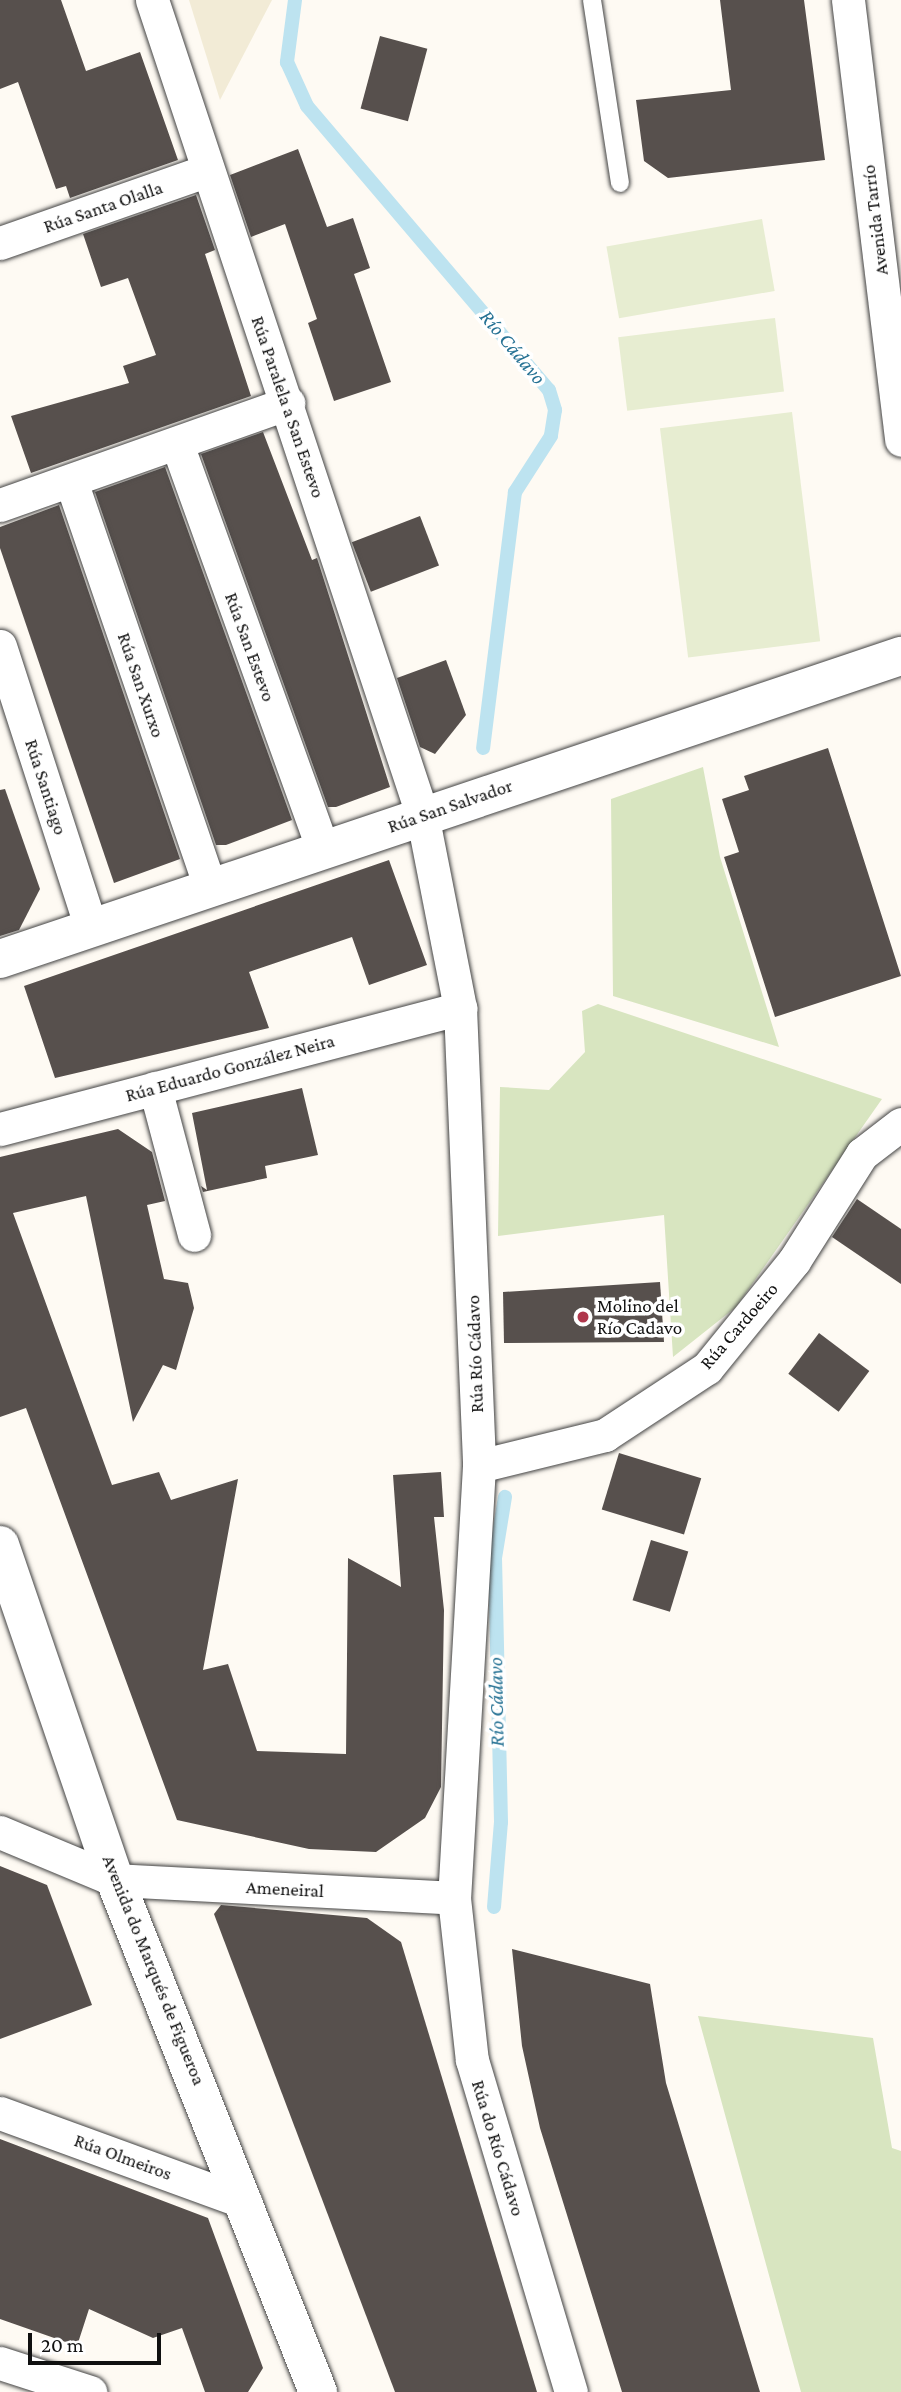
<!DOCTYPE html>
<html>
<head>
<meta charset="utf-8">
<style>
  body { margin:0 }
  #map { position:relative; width:901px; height:2392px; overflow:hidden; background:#fefaf3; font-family:"Crimson Pro",serif }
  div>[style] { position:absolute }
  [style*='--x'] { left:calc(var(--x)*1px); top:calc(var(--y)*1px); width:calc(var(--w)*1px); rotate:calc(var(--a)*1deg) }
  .farmland>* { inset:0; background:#f2ebd6 }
  .green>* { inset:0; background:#d8e5c0 }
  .pitch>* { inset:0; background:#e7edd1; transform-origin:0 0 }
  .stream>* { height:14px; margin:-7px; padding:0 7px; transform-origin:7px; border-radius:7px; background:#bde3f0 }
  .building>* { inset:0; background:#57504d; transform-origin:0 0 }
  .roads { filter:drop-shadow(0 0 2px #434343) drop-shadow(0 0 2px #434343) }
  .service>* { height:18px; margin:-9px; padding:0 9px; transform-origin:9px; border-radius:9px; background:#fff }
  .minor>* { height:33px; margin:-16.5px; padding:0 16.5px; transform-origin:16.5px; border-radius:16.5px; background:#fff }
  .tertiary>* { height:38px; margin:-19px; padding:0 19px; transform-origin:19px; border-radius:19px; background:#fff }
  .dots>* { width:19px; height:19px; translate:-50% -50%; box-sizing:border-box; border:4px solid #fff; border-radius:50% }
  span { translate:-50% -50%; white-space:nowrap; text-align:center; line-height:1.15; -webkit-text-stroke:7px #fff; paint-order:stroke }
  .street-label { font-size:19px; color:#101010 }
  .poi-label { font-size:19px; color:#101010 }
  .left { translate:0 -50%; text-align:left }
  .water-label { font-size:21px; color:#267294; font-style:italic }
  .scale { position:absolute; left:28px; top:2333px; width:133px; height:32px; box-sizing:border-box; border:4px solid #101010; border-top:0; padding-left:9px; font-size:21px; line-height:24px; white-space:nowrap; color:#101010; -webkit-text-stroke:5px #fff; paint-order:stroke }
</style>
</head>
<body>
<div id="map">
  <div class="farmland">
    <i style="clip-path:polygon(189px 0,272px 0,220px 100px)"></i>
  </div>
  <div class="green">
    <i style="clip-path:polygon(703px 767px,720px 857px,779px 1047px,613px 996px,611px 799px)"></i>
    <i style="clip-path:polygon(598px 1004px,882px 1099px,736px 1307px,673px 1357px,664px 1215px,498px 1236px,500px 1087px,549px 1090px,585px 1052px,582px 1011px)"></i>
    <i style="clip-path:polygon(698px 2016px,873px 2038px,892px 2148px,901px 2151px,901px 2392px,801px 2392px)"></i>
  </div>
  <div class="pitch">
    <i style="left:762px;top:219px;width:73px;height:158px;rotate:80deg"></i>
    <i style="left:775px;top:318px;width:74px;height:158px;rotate:83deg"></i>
    <i style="left:792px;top:412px;width:231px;height:133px;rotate:83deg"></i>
  </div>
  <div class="stream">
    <i style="--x:295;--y:0;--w:63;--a:97.4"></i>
    <i style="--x:287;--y:62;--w:48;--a:65.6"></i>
    <i style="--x:307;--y:106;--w:373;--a:49.6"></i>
    <i style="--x:549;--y:390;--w:21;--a:73"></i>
    <i style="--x:555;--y:410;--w:26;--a:99"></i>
    <i style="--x:551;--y:436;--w:67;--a:122.7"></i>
    <i style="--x:515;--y:492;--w:258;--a:97.1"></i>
    <i style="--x:494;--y:1907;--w:85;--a:-85.3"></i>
    <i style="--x:501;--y:1822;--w:264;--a:-91.3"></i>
    <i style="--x:495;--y:1558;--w:62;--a:-80.7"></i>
  </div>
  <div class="building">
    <i style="clip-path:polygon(0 0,61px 0,86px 71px,140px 52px,178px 160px,70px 198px,66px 186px,56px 189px,18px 82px,0 89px)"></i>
    <i style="clip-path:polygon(720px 0,804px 0,825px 160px,668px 178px,644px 161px,636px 100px,731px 90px)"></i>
    <i style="left:380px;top:36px;width:49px;height:75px;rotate:15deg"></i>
    <i style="clip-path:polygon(298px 149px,327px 227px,353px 218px,370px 268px,354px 274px,391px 382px,334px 401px,308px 323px,317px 319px,285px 224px,251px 237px,230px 175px)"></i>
    <i style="clip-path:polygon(196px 195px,215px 250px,205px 254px,251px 396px,31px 473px,11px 416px,129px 383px,123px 366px,156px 355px,128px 278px,101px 287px,83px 234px)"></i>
    <i style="clip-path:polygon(263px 432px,312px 560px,317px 558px,390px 787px,336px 807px,328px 807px,201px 454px)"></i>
    <i style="clip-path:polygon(165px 467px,292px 820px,226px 845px,216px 845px,95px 492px)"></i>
    <i style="clip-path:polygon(59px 505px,180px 859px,114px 883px,0 548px,0 527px)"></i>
    <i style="left:420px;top:516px;width:53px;height:73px;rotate:69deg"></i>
    <i style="clip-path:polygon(446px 660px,466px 715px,435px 754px,420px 747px,397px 678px)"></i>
    <i style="clip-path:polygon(828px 748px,901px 976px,775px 1017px,724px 857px,739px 852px,722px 799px,749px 790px,744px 776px)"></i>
    <i style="clip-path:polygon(5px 789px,40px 889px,19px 930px,0 936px,0 790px)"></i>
    <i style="clip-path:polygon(389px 860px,427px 965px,369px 985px,352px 937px,249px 972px,269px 1028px,55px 1078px,24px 986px)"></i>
    <i style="clip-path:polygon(302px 1088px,318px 1155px,265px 1166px,267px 1178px,203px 1192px,201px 1186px,207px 1190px,192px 1113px)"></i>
    <i style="clip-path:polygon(118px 1129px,152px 1152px,165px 1201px,147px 1205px,164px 1279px,188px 1283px,194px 1308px,176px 1370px,163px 1365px,133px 1422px,86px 1196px,13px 1213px,112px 1485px,159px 1472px,171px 1500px,238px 1479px,203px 1670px,228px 1664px,257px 1751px,346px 1754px,348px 1558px,401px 1587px,393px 1475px,441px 1472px,444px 1517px,434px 1517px,444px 1610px,441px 1787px,425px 1818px,376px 1852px,309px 1849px,177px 1820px,26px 1408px,0 1417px,0 1157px)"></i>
    <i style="clip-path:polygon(857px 1199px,901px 1229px,901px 1284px,832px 1237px)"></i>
    <i style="clip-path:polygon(660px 1282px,664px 1342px,504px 1343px,503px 1292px)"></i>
    <i style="left:819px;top:1333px;width:63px;height:51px;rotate:37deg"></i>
    <i style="left:619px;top:1453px;width:86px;height:59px;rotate:17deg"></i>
    <i style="left:651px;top:1540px;width:39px;height:63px;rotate:17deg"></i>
    <i style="clip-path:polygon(0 1866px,47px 1885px,92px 2005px,0 2039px)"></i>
    <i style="clip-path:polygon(221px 1905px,367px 1918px,401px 1942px,537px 2392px,395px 2392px,214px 1914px)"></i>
    <i style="clip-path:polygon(512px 1949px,650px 1984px,666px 2083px,760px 2392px,622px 2392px,540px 2128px,522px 2046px)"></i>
    <i style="clip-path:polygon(0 2139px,208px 2218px,263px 2368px,248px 2392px,205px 2392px,182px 2328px,153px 2338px,89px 2309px,77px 2346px,0 2319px)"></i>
  </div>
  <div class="roads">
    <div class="service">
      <i style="--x:592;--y:0;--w:185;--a:81.3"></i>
    </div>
    <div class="minor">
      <i style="--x:152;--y:0;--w:858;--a:71.65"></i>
      <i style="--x:422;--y:814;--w:198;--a:78.9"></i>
      <i style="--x:460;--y:1008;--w:458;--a:87.6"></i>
      <i style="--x:479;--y:1466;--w:433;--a:93.3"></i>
      <i style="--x:454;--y:1898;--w:163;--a:83.7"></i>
      <i style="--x:472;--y:2060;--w:346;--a:73.4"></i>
      <i style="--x:848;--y:0;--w:443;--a:83.1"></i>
      <i style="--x:0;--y:243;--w:218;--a:-19.3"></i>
      <i style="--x:177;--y:444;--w:431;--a:70.2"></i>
      <i style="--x:71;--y:481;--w:431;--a:71.1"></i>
      <i style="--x:0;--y:505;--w:306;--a:-19.5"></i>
      <i style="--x:0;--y:646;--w:296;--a:72.1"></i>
      <i style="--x:155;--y:1088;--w:152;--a:75.1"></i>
      <i style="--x:0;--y:1129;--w:476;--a:-14.7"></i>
      <i style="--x:479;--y:1466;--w:130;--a:-13.8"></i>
      <i style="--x:605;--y:1435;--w:122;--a:-33.3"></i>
      <i style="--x:707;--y:1368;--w:138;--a:-50.9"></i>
      <i style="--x:794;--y:1261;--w:127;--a:-57.6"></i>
      <i style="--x:862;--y:1154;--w:49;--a:-37.6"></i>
      <i style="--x:0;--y:1832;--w:125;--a:22.7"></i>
      <i style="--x:115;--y:1880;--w:339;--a:3"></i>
      <i style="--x:0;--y:2113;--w:261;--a:20"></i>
      <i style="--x:0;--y:2363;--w:95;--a:17.9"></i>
    </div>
    <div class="tertiary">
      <i style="--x:0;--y:959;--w:951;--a:-18.59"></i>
      <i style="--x:0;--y:1545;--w:354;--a:71.1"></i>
      <i style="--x:115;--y:1880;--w:551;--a:68.37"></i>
    </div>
  </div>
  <div class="dots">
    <i style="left:583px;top:1317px;background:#b0374c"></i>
  </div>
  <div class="street-label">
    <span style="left:103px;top:207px;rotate:-19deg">Rúa Santa Olalla</span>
    <span style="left:875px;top:220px;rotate:-97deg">Avenida Tarrío</span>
    <span style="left:288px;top:407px;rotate:71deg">Rúa Paralela a San Estevo</span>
    <span style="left:250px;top:647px;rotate:70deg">Rúa San Estevo</span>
    <span style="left:141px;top:685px;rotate:71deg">Rúa San Xurxo</span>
    <span style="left:46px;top:787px;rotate:72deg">Rúa Santiago</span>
    <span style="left:450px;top:806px;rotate:-19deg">Rúa San Salvador</span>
    <span style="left:230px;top:1068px;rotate:-15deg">Rúa Eduardo González Neira</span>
    <span style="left:739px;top:1326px;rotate:-49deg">Rúa Cardoeiro</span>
    <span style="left:475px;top:1354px;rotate:-92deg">Rúa Río Cádavo</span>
    <span style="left:285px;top:1889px;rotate:3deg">Ameneiral</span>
    <span style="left:154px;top:1970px;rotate:68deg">Avenida do Marqués de Figueroa</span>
    <span style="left:498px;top:2148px;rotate:73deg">Rúa do Río Cádavo</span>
    <span style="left:123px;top:2157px;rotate:20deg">Rúa Olmeiros</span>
  </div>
  <div class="poi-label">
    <span class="left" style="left:597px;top:1317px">Molino del<br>Río Cadavo</span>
  </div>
  <div class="water-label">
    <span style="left:513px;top:347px;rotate:50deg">Río Cádavo</span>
    <span style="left:496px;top:1702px;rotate:-91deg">Río Cádavo</span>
  </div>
  <div class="scale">20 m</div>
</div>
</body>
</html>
